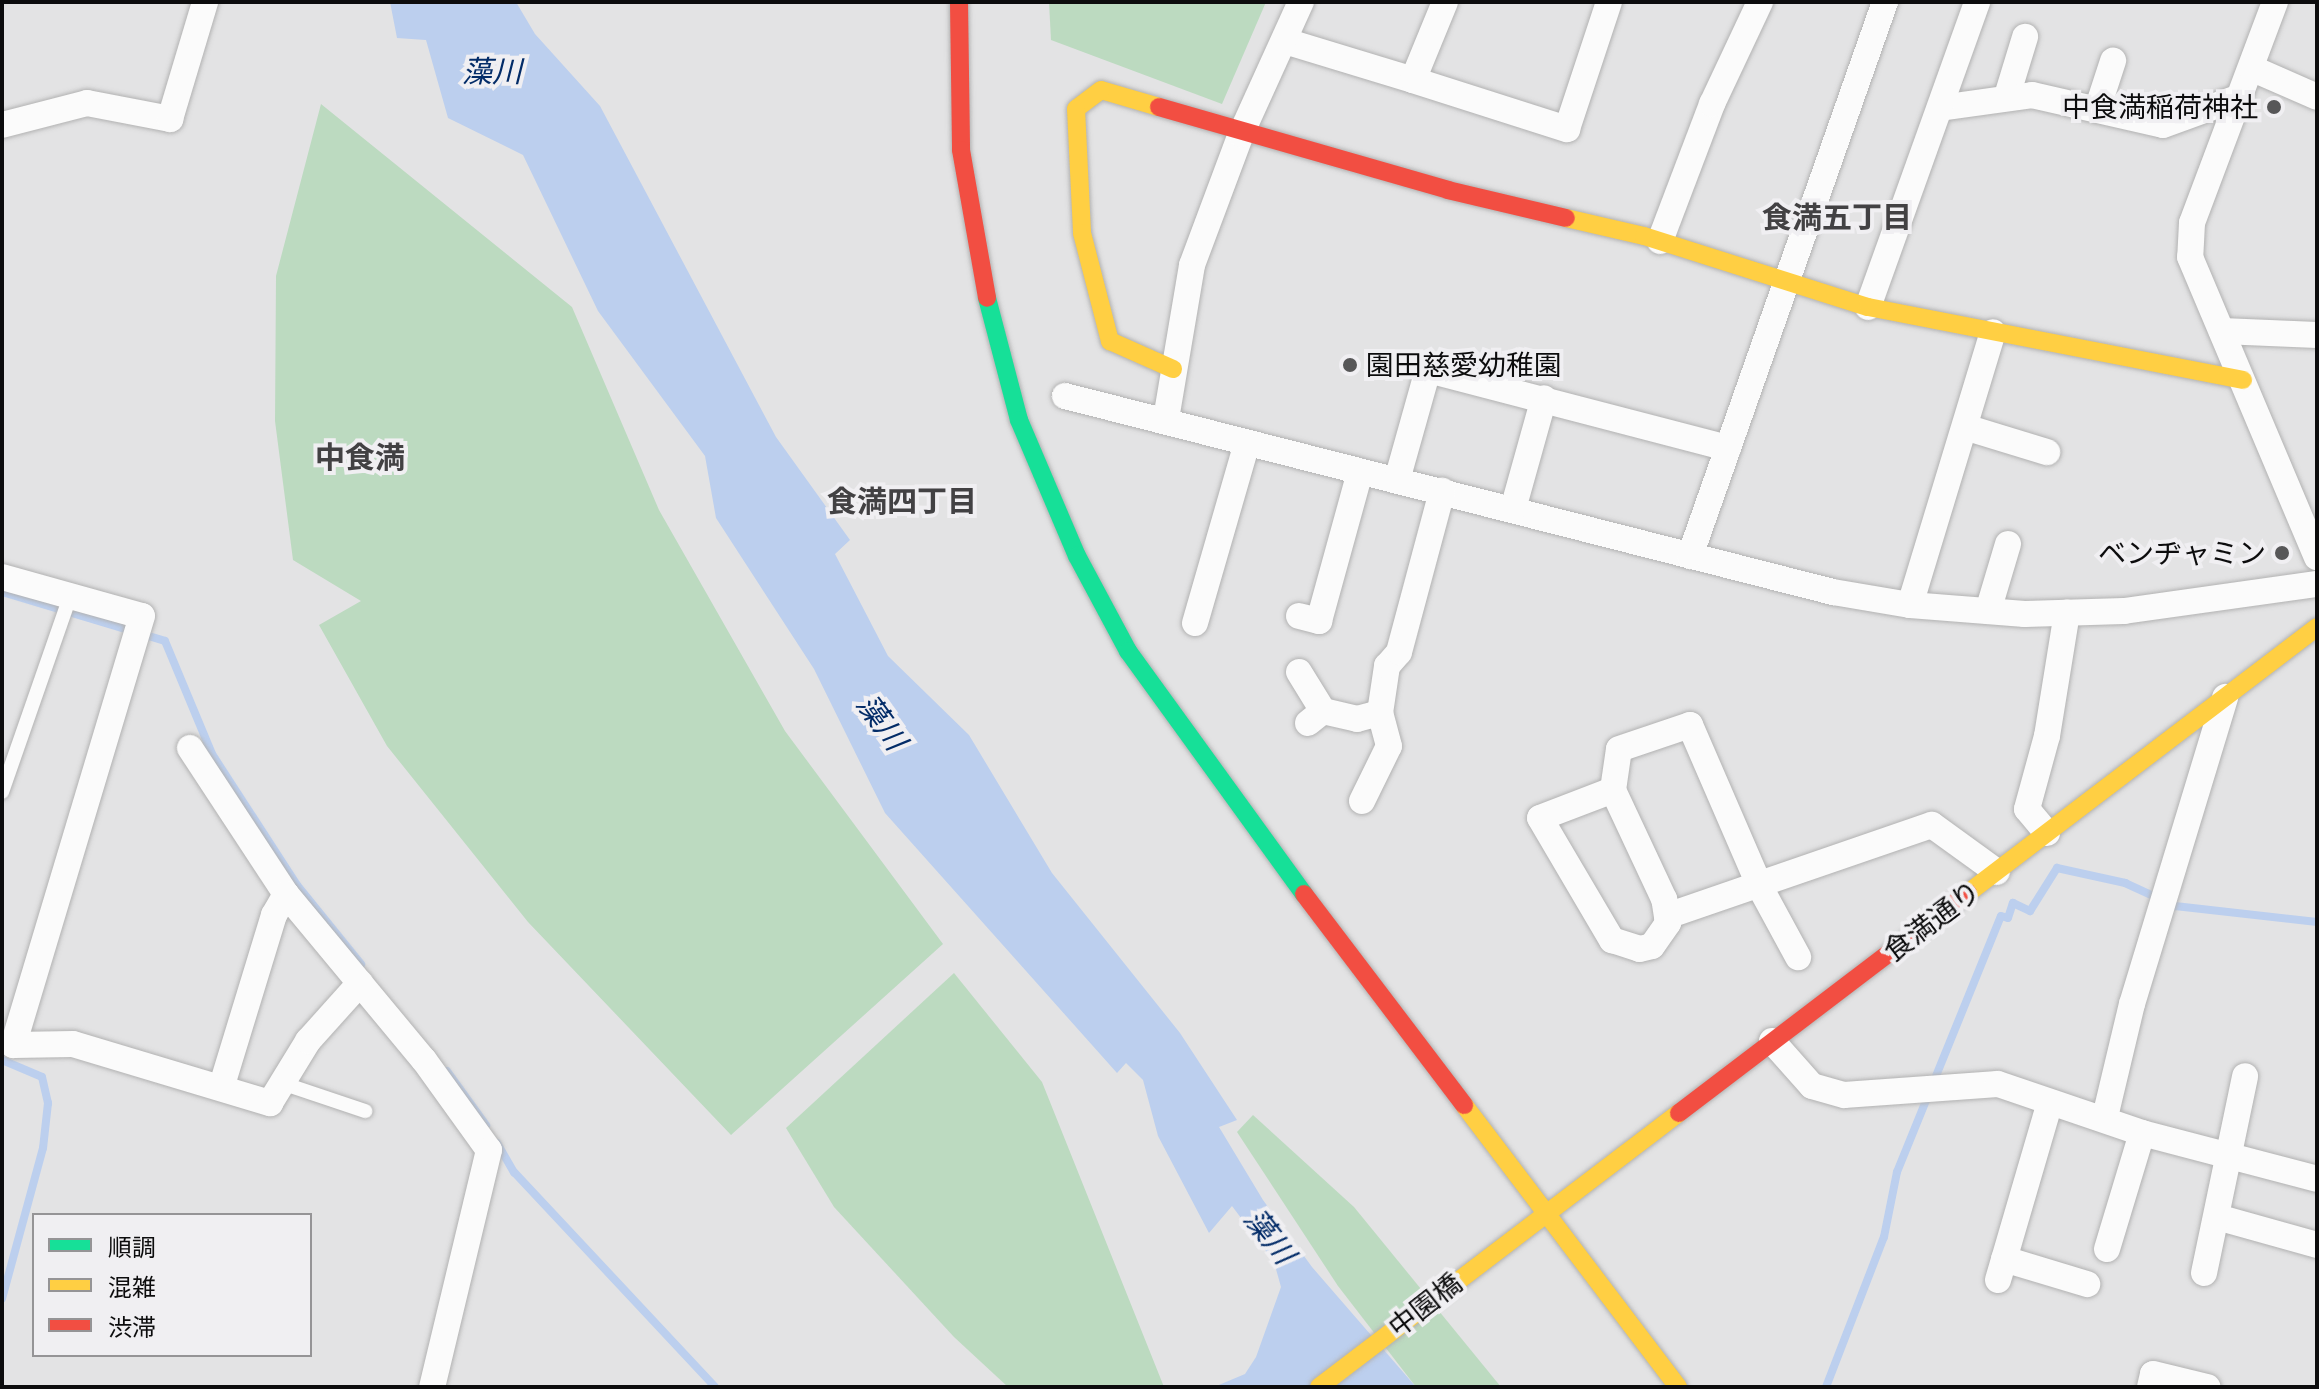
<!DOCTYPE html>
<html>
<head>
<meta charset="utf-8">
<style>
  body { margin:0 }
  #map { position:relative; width:2319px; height:1389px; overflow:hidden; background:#e3e3e4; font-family:"Golos Text","Noto Sans JP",sans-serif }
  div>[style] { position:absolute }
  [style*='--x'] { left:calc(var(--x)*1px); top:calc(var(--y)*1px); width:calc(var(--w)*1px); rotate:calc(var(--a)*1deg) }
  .green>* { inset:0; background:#bcdac0 }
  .water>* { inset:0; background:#bccfee }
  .stream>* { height:8px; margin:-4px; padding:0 4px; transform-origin:4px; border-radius:4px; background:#bccfee }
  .roads { filter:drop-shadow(0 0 2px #b2b2b2) drop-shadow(0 0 2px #b2b2b2) }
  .lane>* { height:14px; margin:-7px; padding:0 7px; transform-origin:7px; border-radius:7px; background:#fbfbfb }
  .street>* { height:26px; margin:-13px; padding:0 13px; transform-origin:13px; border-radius:13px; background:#fbfbfb }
  .fast>* { height:18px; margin:-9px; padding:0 9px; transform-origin:9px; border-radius:9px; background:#16e098 }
  .slow>* { height:18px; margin:-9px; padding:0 9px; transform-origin:9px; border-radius:9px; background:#ffcf43 }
  .jam>* { height:18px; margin:-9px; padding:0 9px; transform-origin:9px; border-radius:9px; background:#f24e42 }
  .dots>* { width:22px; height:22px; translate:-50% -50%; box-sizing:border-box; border:4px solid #f0eff2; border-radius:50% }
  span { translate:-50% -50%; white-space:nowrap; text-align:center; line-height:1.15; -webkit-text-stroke:8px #f0eff2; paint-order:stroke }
  .poi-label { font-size:28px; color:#0c0c0d }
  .right { translate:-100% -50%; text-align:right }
  .left { translate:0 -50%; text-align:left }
  .street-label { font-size:28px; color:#0c0c0d }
  .water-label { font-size:30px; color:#032c68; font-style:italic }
  .neighbourhood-label { font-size:30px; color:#424143; font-weight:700 }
  .frame { position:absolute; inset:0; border:4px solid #0c0c0d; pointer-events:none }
  .legend { position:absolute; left:32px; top:1213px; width:280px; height:144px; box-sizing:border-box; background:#f0eff2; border:2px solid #959496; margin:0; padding:10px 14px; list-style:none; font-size:24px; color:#0c0c0d }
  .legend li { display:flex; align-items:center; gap:16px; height:40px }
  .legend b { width:40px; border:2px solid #959496 }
</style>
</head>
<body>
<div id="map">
  <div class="green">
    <i style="clip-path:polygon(1049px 2px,1266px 2px,1222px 104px,1051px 40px)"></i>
    <i style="clip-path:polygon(321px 104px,572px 307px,659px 510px,785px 731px,943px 944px,731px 1135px,528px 922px,387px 746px,319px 625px,361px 601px,293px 560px,275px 421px,276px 276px)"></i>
    <i style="clip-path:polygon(954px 973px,1042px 1082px,1164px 1387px,1008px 1387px,954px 1337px,834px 1207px,786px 1128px)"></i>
    <i style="clip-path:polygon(1253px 1115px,1354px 1207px,1501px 1387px,1416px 1387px,1338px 1286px,1237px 1132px)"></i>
  </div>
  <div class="water">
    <i style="clip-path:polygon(390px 2px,516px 2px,535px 34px,600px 106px,776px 437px,850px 540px,835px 554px,888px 656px,969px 735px,1052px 873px,1180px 1033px,1237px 1120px,1219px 1127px,1263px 1200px,1312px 1267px,1416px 1387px,1214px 1387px,1245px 1374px,1256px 1357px,1281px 1287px,1274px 1262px,1232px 1206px,1209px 1233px,1158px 1136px,1143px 1080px,1126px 1063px,1117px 1073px,885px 813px,814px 669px,716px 518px,705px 456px,598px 311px,523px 155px,448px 118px,426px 40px,397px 38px)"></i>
  </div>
  <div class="stream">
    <i style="--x:2;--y:592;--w:170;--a:16.7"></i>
    <i style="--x:165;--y:641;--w:122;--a:67.4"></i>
    <i style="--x:212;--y:754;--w:156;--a:57"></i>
    <i style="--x:297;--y:885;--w:102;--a:51"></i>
    <i style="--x:2;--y:1060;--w:43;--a:23"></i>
    <i style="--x:42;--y:1077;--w:27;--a:77"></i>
    <i style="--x:48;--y:1103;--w:45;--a:96.3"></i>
    <i style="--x:43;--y:1148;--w:156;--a:105.2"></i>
    <i style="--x:447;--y:1071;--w:67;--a:54.2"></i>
    <i style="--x:497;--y:1143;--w:34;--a:60"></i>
    <i style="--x:514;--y:1172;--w:294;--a:46.9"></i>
    <i style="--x:1826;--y:1387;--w:161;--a:-68.9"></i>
    <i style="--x:1884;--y:1237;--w:66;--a:-78.7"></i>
    <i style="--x:1897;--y:1172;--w:276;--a:-67.9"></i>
    <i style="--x:2001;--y:916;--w:7;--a:16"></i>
    <i style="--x:2008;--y:918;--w:16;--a:-72"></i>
    <i style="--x:2013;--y:903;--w:19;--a:25"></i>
    <i style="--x:2030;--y:911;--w:51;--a:-57.9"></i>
    <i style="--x:2057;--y:868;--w:70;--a:12.4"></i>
    <i style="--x:2125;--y:883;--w:55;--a:24.7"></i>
    <i style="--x:2175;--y:906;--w:143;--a:6.4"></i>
  </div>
  <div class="roads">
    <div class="lane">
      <i style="--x:2;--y:792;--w:207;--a:-70.8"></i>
      <i style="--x:282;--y:1083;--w:88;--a:18.6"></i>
    </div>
    <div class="street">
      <i style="--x:2275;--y:2;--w:236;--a:110.6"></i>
      <i style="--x:2192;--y:223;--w:34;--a:93"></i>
      <i style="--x:2190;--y:257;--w:326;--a:67.1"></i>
      <i style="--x:1285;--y:41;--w:134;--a:16.9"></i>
      <i style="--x:1413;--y:80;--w:84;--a:-67.7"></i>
      <i style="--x:2251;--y:68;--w:72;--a:23.7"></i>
      <i style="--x:1413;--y:80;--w:162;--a:17.7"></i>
      <i style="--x:1567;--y:129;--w:134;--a:-71.7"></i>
      <i style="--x:2007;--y:96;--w:62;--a:-73"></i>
      <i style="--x:1940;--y:108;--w:93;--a:-8"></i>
      <i style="--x:2032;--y:95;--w:134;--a:12.9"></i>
      <i style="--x:2163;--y:125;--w:82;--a:-20"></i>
      <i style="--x:2097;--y:110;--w:52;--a:-71.9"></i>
      <i style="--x:2;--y:125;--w:88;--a:-14.5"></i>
      <i style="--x:87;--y:103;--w:85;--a:10.9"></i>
      <i style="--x:170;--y:119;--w:122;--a:-73.3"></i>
      <i style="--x:1660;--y:241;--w:147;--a:-69.2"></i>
      <i style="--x:1712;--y:104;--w:113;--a:-64.8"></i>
      <i style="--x:1868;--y:307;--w:324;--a:-70.3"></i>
      <i style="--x:2222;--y:331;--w:95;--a:2.4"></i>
      <i style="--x:1065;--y:396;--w:793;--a:14.32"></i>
      <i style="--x:1833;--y:592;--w:78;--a:9.6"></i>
      <i style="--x:1910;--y:605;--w:115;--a:4.5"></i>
      <i style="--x:2025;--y:614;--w:99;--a:-1.7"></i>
      <i style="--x:2124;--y:611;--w:195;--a:-8"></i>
      <i style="--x:1166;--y:419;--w:156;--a:-80.4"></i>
      <i style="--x:1192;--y:265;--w:140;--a:-69.5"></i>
      <i style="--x:1241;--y:134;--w:145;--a:-65.6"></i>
      <i style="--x:1965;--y:427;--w:86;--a:17"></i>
      <i style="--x:1397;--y:480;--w:114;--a:-74.3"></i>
      <i style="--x:1428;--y:370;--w:310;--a:14.6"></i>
      <i style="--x:1513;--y:509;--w:115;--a:-74.4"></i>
      <i style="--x:1690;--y:556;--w:587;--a:-70.61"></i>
      <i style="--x:2;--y:577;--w:145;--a:15.6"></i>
      <i style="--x:142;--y:616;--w:448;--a:106.7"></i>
      <i style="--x:13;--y:1045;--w:60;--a:-1"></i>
      <i style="--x:73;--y:1044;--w:206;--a:16.7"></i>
      <i style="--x:270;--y:1103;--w:73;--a:-58.5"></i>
      <i style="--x:308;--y:1041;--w:78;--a:-48.1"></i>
      <i style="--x:1910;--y:605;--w:285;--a:-73.1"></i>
      <i style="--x:1988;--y:611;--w:70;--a:-73.4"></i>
      <i style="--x:1299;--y:616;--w:21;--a:14"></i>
      <i style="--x:1319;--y:621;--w:155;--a:-74.6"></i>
      <i style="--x:1195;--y:623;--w:187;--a:-73.9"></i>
      <i style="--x:1299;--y:672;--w:46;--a:58.4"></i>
      <i style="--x:1308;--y:723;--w:19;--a:-39"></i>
      <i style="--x:1323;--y:711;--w:35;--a:13"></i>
      <i style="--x:1357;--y:719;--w:24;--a:-15"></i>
      <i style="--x:190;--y:748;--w:175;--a:56.7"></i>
      <i style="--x:286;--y:894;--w:216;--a:50.3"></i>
      <i style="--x:424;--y:1060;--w:111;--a:54.2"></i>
      <i style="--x:489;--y:1150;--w:244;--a:103.5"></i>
      <i style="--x:1613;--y:790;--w:78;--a:159"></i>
      <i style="--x:1540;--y:818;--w:142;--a:59.5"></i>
      <i style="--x:1612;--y:940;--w:29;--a:18"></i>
      <i style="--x:1640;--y:949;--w:12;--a:-14"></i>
      <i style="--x:1652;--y:946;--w:28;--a:-55"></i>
      <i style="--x:1668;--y:923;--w:24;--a:-99"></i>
      <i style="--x:1664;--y:899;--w:120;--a:-115.1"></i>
      <i style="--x:1613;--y:790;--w:41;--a:-81.7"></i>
      <i style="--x:1619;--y:749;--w:75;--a:-18.7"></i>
      <i style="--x:1690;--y:725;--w:176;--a:66.6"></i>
      <i style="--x:1760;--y:887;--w:80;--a:61.5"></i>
      <i style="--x:1362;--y:801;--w:61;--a:-63.9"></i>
      <i style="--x:1389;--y:746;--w:34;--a:-105"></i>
      <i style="--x:1380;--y:713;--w:48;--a:-81.5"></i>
      <i style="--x:1387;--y:666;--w:18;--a:-49"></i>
      <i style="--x:1399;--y:652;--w:167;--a:-75"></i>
      <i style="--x:2047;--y:833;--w:31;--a:-130"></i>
      <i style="--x:2027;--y:809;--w:76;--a:-74.7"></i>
      <i style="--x:2047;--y:736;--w:125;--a:-80.8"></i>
      <i style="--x:1667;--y:916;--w:280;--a:-19"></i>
      <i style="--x:1932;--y:825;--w:80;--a:35.9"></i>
      <i style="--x:1772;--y:1041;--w:60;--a:48.4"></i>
      <i style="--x:1812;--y:1086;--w:33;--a:16"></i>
      <i style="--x:1844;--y:1095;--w:154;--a:-4.1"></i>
      <i style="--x:1998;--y:1084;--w:152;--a:18.8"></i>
      <i style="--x:2142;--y:1133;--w:181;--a:14.7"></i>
      <i style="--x:222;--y:1085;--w:178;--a:-73"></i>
      <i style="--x:274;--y:915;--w:24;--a:-60"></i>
      <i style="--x:2105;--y:1117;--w:116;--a:-76.6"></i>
      <i style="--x:2132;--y:1004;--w:321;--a:-73.1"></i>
      <i style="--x:2217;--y:1217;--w:104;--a:15.6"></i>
      <i style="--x:2107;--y:1249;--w:121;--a:-73.2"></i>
      <i style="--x:2004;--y:1259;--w:87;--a:16.8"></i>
      <i style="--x:2204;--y:1273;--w:201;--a:-78.2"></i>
      <i style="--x:1998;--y:1280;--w:185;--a:-73.7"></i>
      <i style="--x:2150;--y:1387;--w:13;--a:-77"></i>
      <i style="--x:2153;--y:1374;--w:56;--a:13.5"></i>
    </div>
    <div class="fast">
      <i style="--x:987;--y:298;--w:126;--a:75.3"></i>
      <i style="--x:1019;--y:420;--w:148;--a:66.9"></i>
      <i style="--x:1077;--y:556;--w:108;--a:61.8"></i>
      <i style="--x:1128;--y:651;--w:300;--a:54.1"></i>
    </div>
    <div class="slow">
      <i style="--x:1159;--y:107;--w:60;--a:-163.7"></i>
      <i style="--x:1101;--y:90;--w:31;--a:143"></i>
      <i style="--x:1076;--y:109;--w:124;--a:87.2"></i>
      <i style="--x:1082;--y:233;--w:112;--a:75.5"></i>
      <i style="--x:1110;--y:341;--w:69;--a:24"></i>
      <i style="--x:1566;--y:218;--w:80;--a:13"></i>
      <i style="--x:1644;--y:236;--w:235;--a:17.6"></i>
      <i style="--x:1868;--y:307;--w:382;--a:11"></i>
      <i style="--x:1968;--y:893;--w:439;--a:-37.3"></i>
      <i style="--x:1464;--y:1105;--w:354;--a:52.8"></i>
      <i style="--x:1319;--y:1387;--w:452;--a:-37.3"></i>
    </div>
    <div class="jam">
      <i style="--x:959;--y:2;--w:148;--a:89.2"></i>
      <i style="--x:961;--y:150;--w:150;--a:80"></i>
      <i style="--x:1159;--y:107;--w:301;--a:16"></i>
      <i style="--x:1448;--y:190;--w:121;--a:13.3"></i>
      <i style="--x:1304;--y:894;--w:265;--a:52.8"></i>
      <i style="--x:1679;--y:1113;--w:363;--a:-37.3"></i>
    </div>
  </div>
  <div class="dots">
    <i style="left:2274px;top:107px;background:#575758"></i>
    <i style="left:1350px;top:365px;background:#575758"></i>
    <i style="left:2282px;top:553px;background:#575758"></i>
  </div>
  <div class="poi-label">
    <span class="right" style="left:2258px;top:107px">中食満稲荷神社</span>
    <span class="left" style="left:1366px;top:365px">園田慈愛幼稚園</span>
    <span class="right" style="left:2266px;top:553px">ベンヂャミン</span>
  </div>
  <div class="street-label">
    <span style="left:1932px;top:921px;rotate:-37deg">食満通り</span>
    <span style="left:1425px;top:1305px;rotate:-38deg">中園橋</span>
  </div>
  <div class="water-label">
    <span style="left:492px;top:71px">藻川</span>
    <span style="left:882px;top:722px;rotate:54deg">藻川</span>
    <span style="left:1270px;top:1236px;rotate:52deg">藻川</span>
  </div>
  <div class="neighbourhood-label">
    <span style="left:1837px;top:217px">食満五丁目</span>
    <span style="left:360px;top:457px">中食満</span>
    <span style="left:902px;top:501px">食満四丁目</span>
  </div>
  <div class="frame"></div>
  <ul class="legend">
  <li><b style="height:10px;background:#16e098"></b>順調</li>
  <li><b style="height:10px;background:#ffcf43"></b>混雑</li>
  <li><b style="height:10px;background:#f24e42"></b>渋滞</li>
  </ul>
</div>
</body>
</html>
